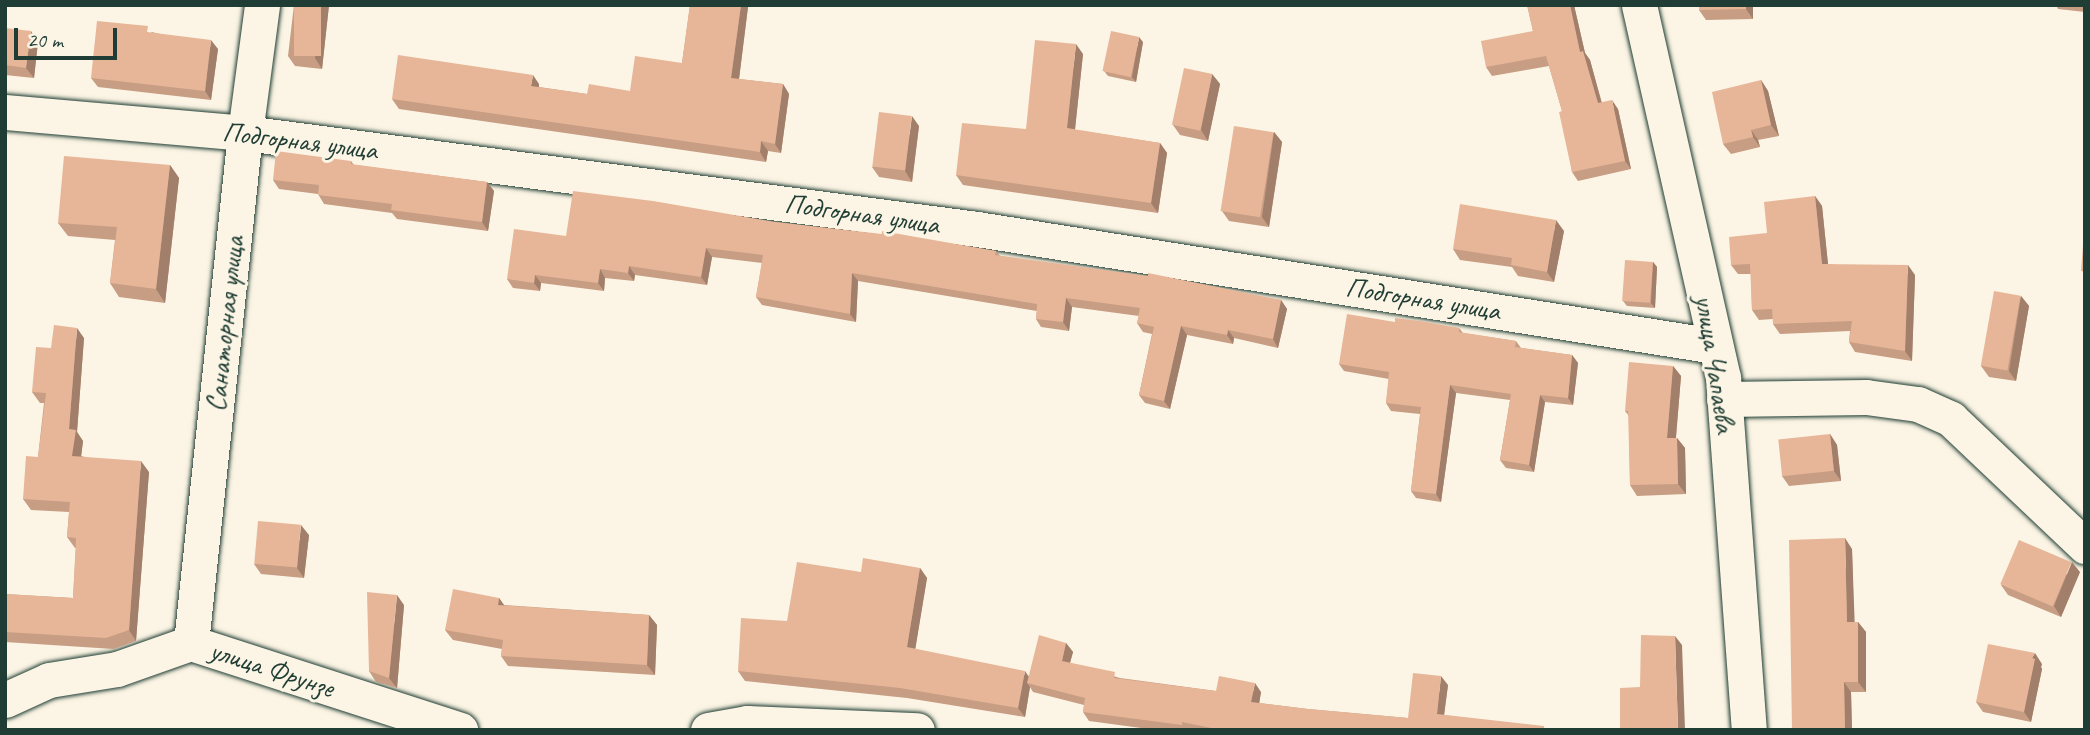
<!DOCTYPE html>
<html>
<head>
<meta charset="utf-8">
<style>
  body { margin:0 }
  #map { position:relative; width:2090px; height:735px; overflow:hidden; background:#fcf5e5; font-family:Caveat,sans-serif }
  div>[style] { position:absolute }
  [style*='--x'] { left:calc(var(--x)*1px); top:calc(var(--y)*1px); width:calc(var(--w)*1px); rotate:calc(var(--a)*1deg) }
  .roads { filter:drop-shadow(0 0 2px #1f3d34) drop-shadow(0 0 2px #1f3d34) }
  .minor>* { height:35px; margin:-17.5px; padding:0 17.5px; transform-origin:17.5px; border-radius:17.5px; background:#fcf5e5 }
  .wall>* { inset:0; background:#c79d83 }
  .shaded-wall>* { inset:0; background:#a27f6a }
  .building>* { inset:0; background:#e7b698; transform-origin:0 0 }
  span { translate:-50% -50%; white-space:nowrap; text-align:center; line-height:1.15; -webkit-text-stroke:6px #fcf5e5; paint-order:stroke }
  .street-label { font-size:28px; color:#1f3d34 }
  .frame { position:absolute; inset:0; border:7px solid #1f3d34; pointer-events:none }
  .scale { position:absolute; left:14px; top:28px; width:103px; height:32px; box-sizing:border-box; border:4px solid #1f3d34; border-top:0; padding-left:9px; font-size:21px; line-height:24px; white-space:nowrap; color:#1f3d34; -webkit-text-stroke:5px #fcf5e5; paint-order:stroke }
</style>
</head>
<body>
<div id="map">
  <div class="roads">
    <div class="minor">
      <i style="--x:1639;--y:5;--w:382;--a:77.3"></i>
      <i style="--x:1723;--y:378;--w:353;--a:85.8"></i>
      <i style="--x:5;--y:112;--w:241;--a:5"></i>
      <i style="--x:245;--y:133;--w:738;--a:7.47"></i>
      <i style="--x:977;--y:229;--w:747;--a:9.01"></i>
      <i style="--x:1724;--y:399;--w:142;--a:-0.8"></i>
      <i style="--x:1866;--y:397;--w:52;--a:7.7"></i>
      <i style="--x:1918;--y:404;--w:36;--a:24"></i>
      <i style="--x:1951;--y:419;--w:185;--a:43.5"></i>
      <i style="--x:191;--y:643;--w:513;--a:-83.96"></i>
      <i style="--x:245;--y:133;--w:129;--a:-82.4"></i>
      <i style="--x:5;--y:700;--w:48;--a:-24.4"></i>
      <i style="--x:49;--y:680;--w:69;--a:-9.2"></i>
      <i style="--x:117;--y:669;--w:78;--a:-19.4"></i>
      <i style="--x:191;--y:643;--w:283;--a:17.9"></i>
      <i style="--x:708;--y:730;--w:40;--a:-10"></i>
      <i style="--x:747;--y:723;--w:170;--a:2.4"></i>
    </div>
  </div>
  <div class="wall">
    <i style="clip-path:polygon(294px 5px,329px 5px,322px 69px,295px 66px,288px 56px)"></i>
    <i style="clip-path:polygon(690px 5px,747px 5px,748px 7px,739px 79px,783px 84px,789px 94px,781px 153px,768px 151px,766px 162px,399px 109px,392px 99px,539px 84px,539px 87px,587px 94px,630px 91px,682px 63px)"></i>
    <i style="clip-path:polygon(1527px 5px,1574px 5px,1585px 53px,1590px 60px,1602px 103px,1618px 109px,1631px 169px,1578px 181px,1572px 172px,1562px 111px,1549px 66px,1492px 76px,1486px 67px,1533px 31px)"></i>
    <i style="clip-path:polygon(1699px 5px,1753px 5px,1753px 19px,1706px 20px,1699px 10px)"></i>
    <i style="clip-path:polygon(2056px 5px,2085px 5px,2085px 12px,2058px 9px)"></i>
    <i style="clip-path:polygon(5px 28px,38px 42px,34px 78px,5px 75px)"></i>
    <i style="clip-path:polygon(152px 32px,218px 49px,211px 100px,98px 87px,91px 78px)"></i>
    <i style="clip-path:polygon(1143px 42px,1136px 82px,1108px 76px,1104px 71px)"></i>
    <i style="clip-path:polygon(1083px 54px,1075px 130px,1160px 143px,1167px 153px,1158px 213px,963px 185px,956px 175px,1026px 129px)"></i>
    <i style="clip-path:polygon(1212px 74px,1220px 84px,1208px 141px,1180px 135px,1173px 125px)"></i>
    <i style="clip-path:polygon(1761px 80px,1768px 91px,1779px 136px,1758px 140px,1760px 147px,1731px 154px,1723px 144px)"></i>
    <i style="clip-path:polygon(919px 126px,912px 182px,879px 177px,872px 167px)"></i>
    <i style="clip-path:polygon(1274px 132px,1282px 142px,1269px 227px,1229px 221px,1222px 211px)"></i>
    <i style="clip-path:polygon(351px 161px,354px 165px,487px 182px,494px 191px,488px 231px,397px 219px,392px 213px,324px 204px,318px 194px,279px 189px,273px 180px)"></i>
    <i style="clip-path:polygon(170px 165px,179px 178px,165px 303px,119px 297px,110px 283px,115px 240px,68px 236px,58px 223px)"></i>
    <i style="clip-path:polygon(1815px 196px,1822px 206px,1828px 264px,1915px 275px,1912px 361px,1855px 352px,1849px 342px,1850px 331px,1780px 334px,1773px 324px,1773px 319px,1759px 320px,1752px 310px,1751px 274px,1738px 274px,1731px 265px,1767px 233px)"></i>
    <i style="clip-path:polygon(775px 222px,996px 251px,1000px 256px,1281px 300px,1287px 309px,1278px 348px,1234px 338px,1233px 344px,1187px 335px,1170px 409px,1145px 403px,1139px 395px,1152px 334px,1143px 332px,1137px 323px,1139px 316px,1072px 307px,1069px 331px,1041px 327px,1036px 319px,1037px 311px,858px 281px,856px 322px,762px 305px,756px 297px,762px 263px,712px 257px,707px 285px,635px 275px,634px 281px,605px 278px,604px 291px,541px 283px,540px 291px,513px 288px,507px 279px,566px 236px)"></i>
    <i style="clip-path:polygon(1564px 231px,1554px 282px,1518px 276px,1512px 267px,1460px 260px,1453px 249px)"></i>
    <i style="clip-path:polygon(1653px 262px,1657px 267px,1655px 308px,1627px 306px,1623px 301px)"></i>
    <i style="clip-path:polygon(2021px 296px,2029px 306px,2016px 381px,1989px 377px,1981px 366px)"></i>
    <i style="clip-path:polygon(1395px 322px,1459px 328px,1463px 333px,1516px 341px,1521px 348px,1572px 355px,1578px 363px,1573px 405px,1545px 402px,1534px 472px,1506px 468px,1500px 460px,1510px 400px,1456px 393px,1441px 502px,1416px 498px,1411px 491px,1420px 414px,1391px 411px,1386px 403px,1389px 379px,1344px 371px,1339px 364px)"></i>
    <i style="clip-path:polygon(84px 338px,77px 432px,83px 441px,81px 456px,149px 472px,136px 641px,114px 649px,5px 642px,5px 594px,73px 598px,76px 548px,75px 548px,67px 537px,69px 512px,31px 510px,23px 499px,38px 457px,44px 403px,40px 403px,32px 392px,51px 348px)"></i>
    <i style="clip-path:polygon(1673px 366px,1681px 376px,1676px 438px,1677px 438px,1685px 448px,1686px 494px,1637px 496px,1630px 485px,1629px 416px,1625px 411px)"></i>
    <i style="clip-path:polygon(1830px 434px,1837px 445px,1841px 481px,1789px 486px,1782px 476px)"></i>
    <i style="clip-path:polygon(309px 535px,304px 578px,261px 574px,254px 564px)"></i>
    <i style="clip-path:polygon(1852px 549px,1854px 622px,1858px 622px,1866px 632px,1866px 692px,1851px 692px,1852px 730px,1792px 730px)"></i>
    <i style="clip-path:polygon(920px 568px,927px 578px,915px 649px,1029px 676px,1066px 643px,1073px 652px,1070px 663px,1120px 678px,1216px 691px,1261px 692px,1259px 703px,1308px 709px,1408px 718px,1448px 685px,1444px 715px,1547px 730px,1156px 730px,1089px 721px,1083px 712px,1084px 705px,1033px 692px,1030px 687px,1025px 717px,907px 698px,745px 681px,738px 671px,787px 621px,861px 572px)"></i>
    <i style="clip-path:polygon(2080px 572px,2061px 617px,2008px 595px,2001px 585px)"></i>
    <i style="clip-path:polygon(499px 598px,504px 605px,649px 615px,657px 625px,655px 675px,508px 666px,501px 656px,502px 649px,453px 640px,445px 630px)"></i>
    <i style="clip-path:polygon(404px 605px,397px 688px,376px 682px,369px 671px)"></i>
    <i style="clip-path:polygon(2042px 664px,2041px 667px,2042px 669px,2031px 722px,1983px 712px,1976px 702px)"></i>
  </div>
  <div class="shaded-wall">
    <i style="clip-path:polygon(321px 5px,329px 5px,322px 69px,315px 58px)"></i>
    <i style="clip-path:polygon(741px 5px,747px 5px,748px 7px,738px 87px,731px 78px)"></i>
    <i style="clip-path:polygon(1570px 5px,1574px 5px,1585px 53px,1590px 60px,1604px 112px,1598px 103px,1580px 52px)"></i>
    <i style="clip-path:polygon(1746px 5px,1753px 5px,1753px 19px,1746px 9px)"></i>
    <i style="clip-path:polygon(31px 31px,38px 42px,34px 78px,26px 68px)"></i>
    <i style="clip-path:polygon(1139px 37px,1143px 42px,1136px 82px,1132px 77px)"></i>
    <i style="clip-path:polygon(211px 40px,218px 49px,211px 100px,205px 91px)"></i>
    <i style="clip-path:polygon(1076px 44px,1083px 54px,1074px 138px,1067px 128px)"></i>
    <i style="clip-path:polygon(1212px 74px,1220px 84px,1208px 141px,1201px 130px)"></i>
    <i style="clip-path:polygon(533px 75px,539px 84px,538px 95px,531px 86px)"></i>
    <i style="clip-path:polygon(1761px 80px,1768px 91px,1779px 136px,1771px 125px)"></i>
    <i style="clip-path:polygon(783px 84px,789px 94px,781px 153px,775px 144px)"></i>
    <i style="clip-path:polygon(1612px 100px,1618px 109px,1631px 169px,1625px 161px)"></i>
    <i style="clip-path:polygon(912px 116px,919px 126px,912px 182px,905px 171px)"></i>
    <i style="clip-path:polygon(1751px 130px,1758px 140px,1760px 147px,1753px 137px)"></i>
    <i style="clip-path:polygon(1274px 132px,1282px 142px,1269px 227px,1262px 217px)"></i>
    <i style="clip-path:polygon(761px 141px,768px 151px,766px 162px,760px 152px)"></i>
    <i style="clip-path:polygon(1160px 143px,1167px 153px,1158px 213px,1151px 203px)"></i>
    <i style="clip-path:polygon(170px 165px,179px 178px,165px 303px,156px 289px)"></i>
    <i style="clip-path:polygon(487px 182px,494px 191px,488px 231px,482px 222px)"></i>
    <i style="clip-path:polygon(1815px 196px,1822px 206px,1829px 274px,1822px 264px)"></i>
    <i style="clip-path:polygon(1556px 220px,1564px 231px,1554px 282px,1547px 272px)"></i>
    <i style="clip-path:polygon(706px 248px,712px 257px,707px 285px,701px 277px)"></i>
    <i style="clip-path:polygon(1653px 262px,1657px 267px,1655px 308px,1651px 303px)"></i>
    <i style="clip-path:polygon(1908px 265px,1915px 275px,1912px 361px,1905px 351px)"></i>
    <i style="clip-path:polygon(629px 266px,635px 275px,634px 281px,628px 273px)"></i>
    <i style="clip-path:polygon(600px 269px,605px 278px,604px 291px,598px 283px)"></i>
    <i style="clip-path:polygon(852px 273px,858px 281px,856px 322px,850px 314px)"></i>
    <i style="clip-path:polygon(535px 275px,541px 283px,540px 291px,534px 283px)"></i>
    <i style="clip-path:polygon(2021px 296px,2029px 306px,2016px 381px,2009px 371px)"></i>
    <i style="clip-path:polygon(1066px 298px,1072px 307px,1069px 331px,1063px 322px)"></i>
    <i style="clip-path:polygon(1281px 300px,1287px 309px,1278px 348px,1273px 339px)"></i>
    <i style="clip-path:polygon(1181px 326px,1187px 335px,1170px 409px,1164px 401px)"></i>
    <i style="clip-path:polygon(77px 328px,84px 338px,77px 432px,83px 441px,80px 466px,72px 456px,69px 429px)"></i>
    <i style="clip-path:polygon(1228px 330px,1234px 338px,1233px 344px,1227px 335px)"></i>
    <i style="clip-path:polygon(1572px 355px,1578px 363px,1573px 405px,1568px 398px)"></i>
    <i style="clip-path:polygon(1673px 366px,1681px 376px,1675px 448px,1667px 438px)"></i>
    <i style="clip-path:polygon(1450px 385px,1456px 393px,1441px 502px,1436px 494px)"></i>
    <i style="clip-path:polygon(1540px 395px,1545px 402px,1534px 472px,1529px 465px)"></i>
    <i style="clip-path:polygon(1830px 434px,1837px 445px,1841px 481px,1834px 471px)"></i>
    <i style="clip-path:polygon(1677px 438px,1685px 448px,1686px 494px,1678px 484px)"></i>
    <i style="clip-path:polygon(141px 461px,149px 472px,136px 641px,129px 630px)"></i>
    <i style="clip-path:polygon(301px 525px,309px 535px,304px 578px,297px 568px)"></i>
    <i style="clip-path:polygon(1845px 538px,1852px 549px,1855px 632px,1847px 622px)"></i>
    <i style="clip-path:polygon(2072px 562px,2080px 572px,2061px 617px,2054px 606px)"></i>
    <i style="clip-path:polygon(920px 568px,927px 578px,914px 657px,907px 647px)"></i>
    <i style="clip-path:polygon(397px 595px,404px 605px,397px 688px,389px 678px)"></i>
    <i style="clip-path:polygon(499px 598px,506px 608px,498px 605px)"></i>
    <i style="clip-path:polygon(649px 615px,657px 625px,655px 675px,647px 665px)"></i>
    <i style="clip-path:polygon(1858px 622px,1866px 632px,1866px 692px,1858px 682px)"></i>
    <i style="clip-path:polygon(1675px 636px,1682px 645px,1685px 730px,1678px 730px)"></i>
    <i style="clip-path:polygon(1066px 643px,1073px 652px,1068px 670px,1062px 661px)"></i>
    <i style="clip-path:polygon(2035px 653px,2042px 664px,2041px 667px,2042px 669px,2031px 722px,2024px 712px,2032px 658px)"></i>
    <i style="clip-path:polygon(1025px 671px,1031px 680px,1027px 683px,1030px 687px,1025px 717px,1018px 708px)"></i>
    <i style="clip-path:polygon(1441px 676px,1448px 685px,1443px 723px,1437px 714px)"></i>
    <i style="clip-path:polygon(1844px 682px,1851px 692px,1852px 730px,1845px 730px)"></i>
    <i style="clip-path:polygon(1255px 683px,1261px 692px,1258px 711px,1251px 702px)"></i>
  </div>
  <div class="building">
    <i style="left:294px;top:5px;width:27px;height:51px"></i>
    <i style="clip-path:polygon(690px 5px,741px 5px,731px 78px,783px 84px,775px 144px,761px 141px,760px 152px,392px 99px,398px 55px,533px 75px,531px 86px,587px 94px,589px 84px,630px 91px,635px 56px,682px 63px)"></i>
    <i style="clip-path:polygon(1527px 5px,1570px 5px,1580px 52px,1583px 51px,1598px 103px,1612px 100px,1625px 161px,1572px 172px,1559px 112px,1562px 111px,1546px 56px,1486px 67px,1481px 41px,1533px 31px)"></i>
    <i style="clip-path:polygon(1699px 5px,1746px 5px,1746px 9px,1699px 10px)"></i>
    <i style="clip-path:polygon(97px 21px,148px 26px,147px 32px,211px 40px,205px 91px,91px 78px)"></i>
    <i style="clip-path:polygon(5px 28px,31px 31px,26px 68px,5px 65px)"></i>
    <i style="left:1111px;top:31px;width:29px;height:41px;rotate:12deg"></i>
    <i style="clip-path:polygon(1035px 40px,1076px 44px,1067px 128px,1160px 143px,1151px 203px,956px 175px,962px 123px,1026px 129px)"></i>
    <i style="left:1184px;top:68px;width:29px;height:58px;rotate:12deg"></i>
    <i style="clip-path:polygon(1761px 80px,1771px 125px,1751px 130px,1753px 137px,1723px 144px,1712px 92px)"></i>
    <i style="left:879px;top:112px;width:33px;height:55px;rotate:7deg"></i>
    <i style="left:1234px;top:126px;width:40px;height:86px;rotate:9deg"></i>
    <i style="clip-path:polygon(276px 151px,351px 161px,351px 164px,487px 182px,482px 222px,391px 210px,392px 204px,318px 195px,319px 185px,273px 180px)"></i>
    <i style="clip-path:polygon(64px 156px,170px 165px,156px 289px,110px 283px,117px 227px,58px 223px)"></i>
    <i style="clip-path:polygon(573px 191px,653px 201px,775px 222px,882px 234px,882px 231px,996px 251px,995px 255px,1148px 276px,1148px 273px,1281px 300px,1273px 339px,1228px 330px,1227px 335px,1181px 326px,1164px 401px,1139px 395px,1154px 327px,1137px 323px,1140px 308px,1066px 298px,1063px 322px,1036px 319px,1037px 304px,852px 273px,850px 314px,756px 297px,763px 255px,706px 248px,701px 277px,629px 266px,628px 273px,600px 269px,598px 283px,535px 275px,534px 283px,507px 279px,514px 229px,566px 236px)"></i>
    <i style="clip-path:polygon(1815px 196px,1822px 264px,1908px 265px,1905px 351px,1849px 342px,1852px 321px,1773px 324px,1772px 309px,1752px 310px,1750px 264px,1731px 265px,1729px 237px,1767px 233px,1764px 202px)"></i>
    <i style="clip-path:polygon(1460px 204px,1556px 220px,1547px 272px,1511px 265px,1512px 258px,1453px 249px)"></i>
    <i style="clip-path:polygon(2083px 245px,2085px 246px,2085px 272px,2081px 271px)"></i>
    <i style="left:1625px;top:260px;width:28px;height:41px;rotate:4deg"></i>
    <i style="left:1994px;top:291px;width:27px;height:76px;rotate:10deg"></i>
    <i style="clip-path:polygon(1347px 314px,1395px 322px,1395px 318px,1420px 321px,1459px 328px,1459px 332px,1516px 341px,1515px 347px,1572px 355px,1568px 398px,1540px 395px,1529px 465px,1500px 460px,1511px 394px,1450px 385px,1436px 494px,1411px 491px,1421px 407px,1386px 403px,1389px 372px,1339px 364px)"></i>
    <i style="clip-path:polygon(54px 325px,77px 328px,69px 429px,76px 430px,72px 456px,141px 461px,129px 630px,106px 638px,5px 632px,5px 594px,73px 598px,76px 538px,67px 537px,70px 502px,23px 499px,26px 456px,38px 457px,46px 393px,32px 392px,36px 347px,51px 348px)"></i>
    <i style="clip-path:polygon(1629px 362px,1673px 366px,1667px 438px,1677px 438px,1678px 484px,1630px 485px,1628px 411px,1625px 411px)"></i>
    <i style="left:1830px;top:434px;width:37px;height:52px;rotate:84deg"></i>
    <i style="left:258px;top:521px;width:43px;height:43px;rotate:5deg"></i>
    <i style="clip-path:polygon(1845px 538px,1847px 622px,1858px 622px,1858px 682px,1844px 682px,1845px 730px,1792px 730px,1789px 540px)"></i>
    <i style="left:2019px;top:540px;width:57px;height:48px;rotate:23deg"></i>
    <i style="clip-path:polygon(863px 558px,920px 568px,907px 647px,1025px 671px,1018px 708px,900px 688px,738px 671px,741px 618px,787px 621px,797px 562px,861px 572px)"></i>
    <i style="clip-path:polygon(453px 589px,499px 598px,498px 605px,649px 615px,647px 665px,501px 656px,503px 640px,445px 630px)"></i>
    <i style="clip-path:polygon(367px 592px,397px 595px,389px 678px,369px 671px)"></i>
    <i style="clip-path:polygon(1039px 635px,1066px 643px,1062px 661px,1115px 672px,1114px 678px,1216px 691px,1219px 676px,1255px 683px,1251px 702px,1308px 709px,1408px 718px,1413px 673px,1441px 676px,1437px 714px,1544px 726px,1544px 730px,1221px 730px,1182px 722px,1182px 725px,1083px 712px,1085px 698px,1027px 683px)"></i>
    <i style="clip-path:polygon(1641px 635px,1675px 636px,1678px 730px,1620px 730px,1620px 688px,1640px 687px)"></i>
    <i style="clip-path:polygon(1988px 644px,2035px 653px,2032px 658px,2035px 659px,2024px 712px,1976px 702px)"></i>
  </div>
  <div class="street-label">
    <span style="left:300px;top:141px;rotate:7deg">Подгорная улица</span>
    <span style="left:862px;top:214px;rotate:8deg">Подгорная улица</span>
    <span style="left:1423px;top:299px;rotate:9deg">Подгорная улица</span>
    <span style="left:225px;top:324px;rotate:-84deg">Санаторная улица</span>
    <span style="left:1715px;top:364px;rotate:81deg">улица Чапаева</span>
    <span style="left:272px;top:669px;rotate:18deg">улица Фрунзе</span>
  </div>
  <div class="frame"></div>
  <div class="scale">20 m</div>
</div>
</body>
</html>
